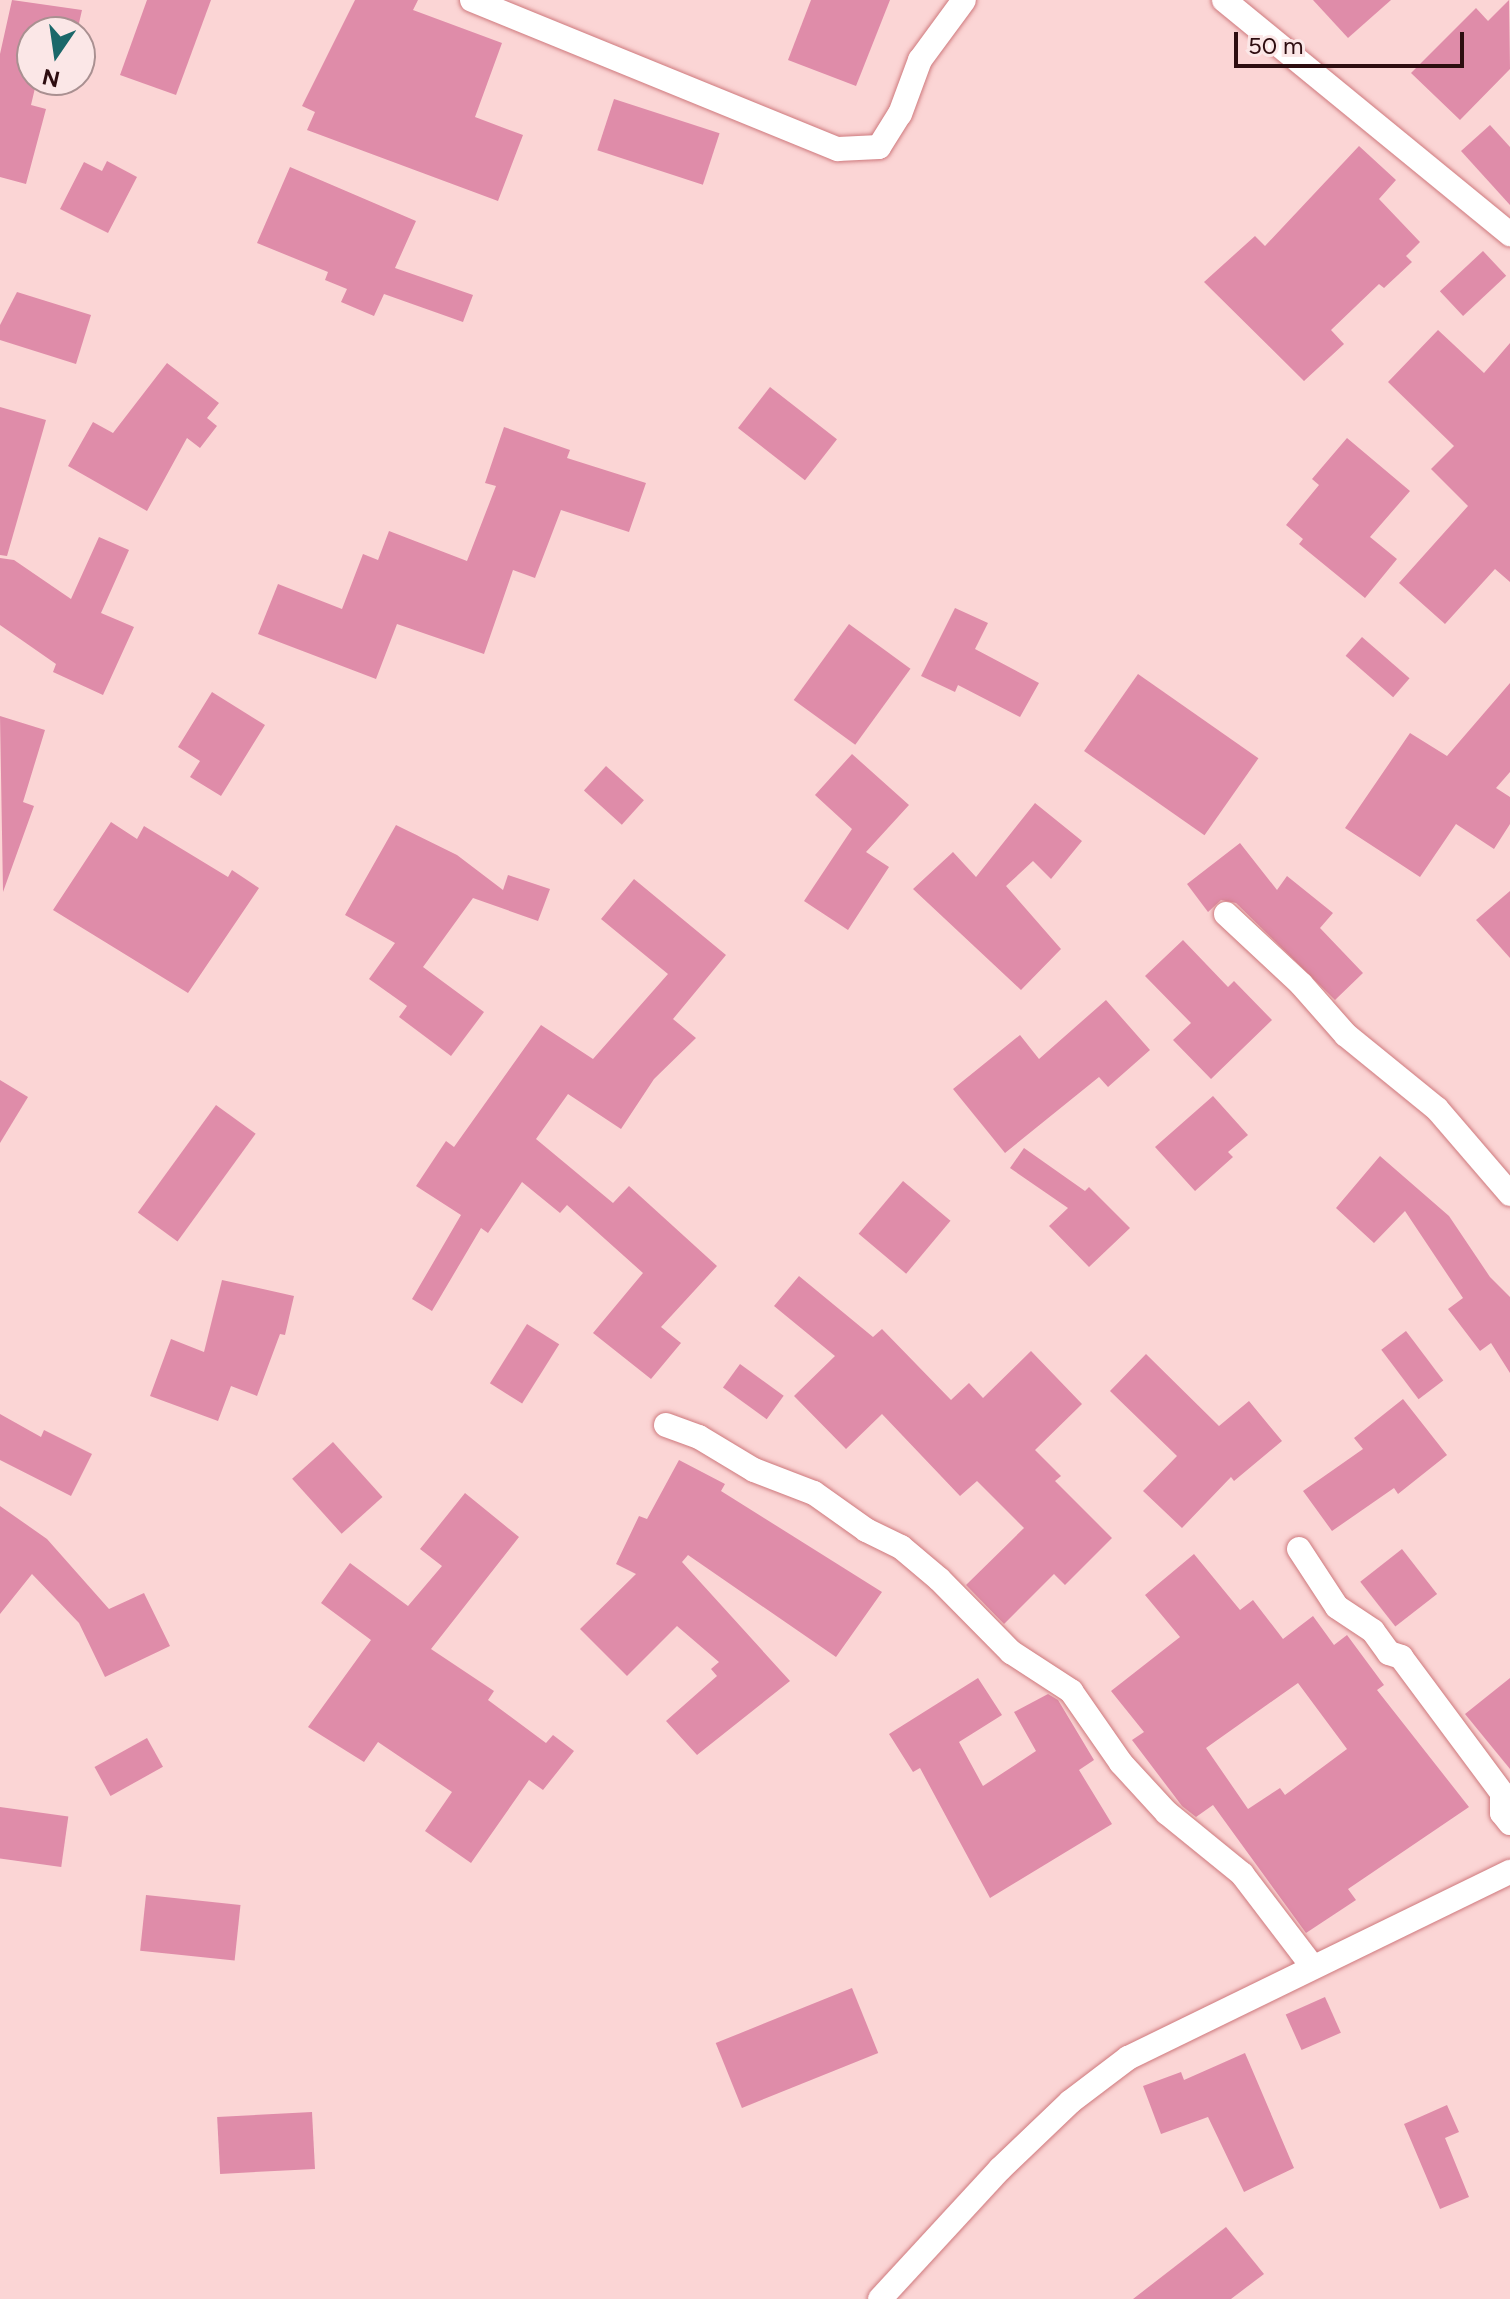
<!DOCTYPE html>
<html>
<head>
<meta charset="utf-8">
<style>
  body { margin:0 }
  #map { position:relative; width:1510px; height:2299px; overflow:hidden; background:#fbd5d5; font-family:Figtree,sans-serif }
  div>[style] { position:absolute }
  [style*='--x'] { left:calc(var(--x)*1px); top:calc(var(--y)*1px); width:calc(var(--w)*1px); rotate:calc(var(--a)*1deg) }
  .building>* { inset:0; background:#df8ca9; transform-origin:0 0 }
  .roads { filter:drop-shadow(0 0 2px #ce797d) drop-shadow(0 0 2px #ce797d) }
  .minor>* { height:24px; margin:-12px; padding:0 12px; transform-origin:12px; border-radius:12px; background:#fff }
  span { translate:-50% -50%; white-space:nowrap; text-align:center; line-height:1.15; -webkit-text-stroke:8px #fbe7e7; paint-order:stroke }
  .north { position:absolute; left:16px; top:16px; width:80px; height:80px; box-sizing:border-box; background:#fbe7e7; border:2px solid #a99091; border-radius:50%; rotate:193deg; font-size:22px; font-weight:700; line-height:32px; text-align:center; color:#2d0d10 }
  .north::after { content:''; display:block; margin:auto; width:28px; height:36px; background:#1b686a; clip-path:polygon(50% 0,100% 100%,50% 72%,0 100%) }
  .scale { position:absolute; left:1234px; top:32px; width:230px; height:36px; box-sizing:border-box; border:4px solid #2d0d10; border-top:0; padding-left:10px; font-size:24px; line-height:28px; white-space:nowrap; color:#2d0d10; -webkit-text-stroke:6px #fbe7e7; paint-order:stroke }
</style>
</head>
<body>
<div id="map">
  <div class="building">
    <i style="clip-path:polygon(12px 0,82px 10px,77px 32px,32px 32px,35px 88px,31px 105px,46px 109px,26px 184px,0 177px,0 54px)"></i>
    <i style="clip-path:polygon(147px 0,211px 0,176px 95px,120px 75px)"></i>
    <i style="clip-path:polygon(355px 0,418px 0,413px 10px,502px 43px,475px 117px,523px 135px,498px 201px,307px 130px,315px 112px,302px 106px)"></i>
    <i style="clip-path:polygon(811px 0,890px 0,856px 86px,788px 60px)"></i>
    <i style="clip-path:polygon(1313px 0,1391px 0,1348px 38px)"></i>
    <i style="clip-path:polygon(1509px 0,1510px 69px,1460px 120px,1411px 73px,1476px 8px,1488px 21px)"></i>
    <i style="left:614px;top:99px;width:111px;height:54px;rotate:18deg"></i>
    <i style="clip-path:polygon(1490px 125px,1510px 147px,1510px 205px,1461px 151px)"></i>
    <i style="clip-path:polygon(1359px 146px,1396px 180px,1379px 199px,1420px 242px,1406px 256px,1412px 262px,1384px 288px,1379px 284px,1331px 330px,1344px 344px,1304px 381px,1204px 282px,1255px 236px,1265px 246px)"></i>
    <i style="clip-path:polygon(107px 161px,137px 177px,108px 233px,60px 209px,84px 162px,102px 171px)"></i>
    <i style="clip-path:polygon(290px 167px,416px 221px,395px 268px,473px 295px,463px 322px,384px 294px,374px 316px,341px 302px,347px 289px,325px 280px,328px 272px,257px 243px)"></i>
    <i style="left:1483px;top:251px;width:34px;height:59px;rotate:47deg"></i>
    <i style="clip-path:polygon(17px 292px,91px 315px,76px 364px,0 340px,0 325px)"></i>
    <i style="clip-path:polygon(1438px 330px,1484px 373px,1510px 343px,1510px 582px,1495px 569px,1445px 624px,1399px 583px,1468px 506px,1431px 469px,1454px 446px,1388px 382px)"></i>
    <i style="clip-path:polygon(167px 363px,219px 403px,207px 418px,217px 426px,200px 448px,187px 438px,147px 511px,68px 466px,93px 422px,113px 433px)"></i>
    <i style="left:770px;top:387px;width:85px;height:52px;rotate:38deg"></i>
    <i style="clip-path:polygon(0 407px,46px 420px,7px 556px,0 555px)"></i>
    <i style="clip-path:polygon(504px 427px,570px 450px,567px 458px,646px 483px,629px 532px,561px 510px,535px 578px,513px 570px,484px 654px,397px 624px,376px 679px,258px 634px,278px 584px,342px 609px,363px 554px,378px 560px,389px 531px,467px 561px,496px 486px,485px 483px)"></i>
    <i style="clip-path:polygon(1347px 438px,1410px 491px,1370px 537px,1397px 559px,1365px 598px,1299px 544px,1303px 539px,1286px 525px,1319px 485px,1312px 479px)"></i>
    <i style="clip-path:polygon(99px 537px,129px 550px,101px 613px,134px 627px,103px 695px,53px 672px,56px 664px,0 625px,0 558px,14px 560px,71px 599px)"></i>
    <i style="clip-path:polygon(955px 608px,988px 623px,975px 649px,1039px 683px,1020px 717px,958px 685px,955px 692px,921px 676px)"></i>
    <i style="left:849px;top:624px;width:76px;height:94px;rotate:36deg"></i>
    <i style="left:1362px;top:637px;width:63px;height:25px;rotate:41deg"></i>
    <i style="left:1138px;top:674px;width:147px;height:94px;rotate:35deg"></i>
    <i style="clip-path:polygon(1510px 683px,1510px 772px,1496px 788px,1510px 797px,1510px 824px,1494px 849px,1456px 824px,1420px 877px,1345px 828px,1410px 733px,1447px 756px)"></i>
    <i style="clip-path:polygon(212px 692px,265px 725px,221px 796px,190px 777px,200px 761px,178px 747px)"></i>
    <i style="clip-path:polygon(0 716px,45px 730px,23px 802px,34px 806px,3px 892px)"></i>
    <i style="clip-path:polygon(852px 754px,909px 805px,866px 852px,889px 867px,848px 930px,804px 901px,852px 829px,815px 795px)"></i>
    <i style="left:606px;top:766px;width:51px;height:33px;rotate:42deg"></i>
    <i style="clip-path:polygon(1035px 803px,1082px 841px,1051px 879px,1033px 861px,1006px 886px,1061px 949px,1021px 990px,913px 889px,953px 852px,976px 877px)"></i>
    <i style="clip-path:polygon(111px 822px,137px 839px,144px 826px,228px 877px,232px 870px,259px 888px,188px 993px,53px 910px)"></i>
    <i style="clip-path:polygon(396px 825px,457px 855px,503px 890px,508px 875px,550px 889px,538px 921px,473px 898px,423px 967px,484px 1012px,451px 1056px,399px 1017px,407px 1006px,369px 979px,395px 943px,345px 915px)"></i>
    <i style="clip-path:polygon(1240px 843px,1277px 890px,1287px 876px,1333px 913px,1320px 928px,1363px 973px,1335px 1000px,1236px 903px,1221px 900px,1208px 912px,1187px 884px)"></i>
    <i style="clip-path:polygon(634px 879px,726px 955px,673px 1019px,696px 1038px,654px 1079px,621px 1129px,568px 1094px,536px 1139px,613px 1203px,629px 1186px,717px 1266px,661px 1327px,681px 1343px,651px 1379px,593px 1333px,643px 1273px,567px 1205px,560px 1213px,522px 1182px,488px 1233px,481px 1228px,432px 1311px,412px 1299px,461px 1215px,416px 1186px,446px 1141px,454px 1147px,541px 1025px,593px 1059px,668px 974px,601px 919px)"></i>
    <i style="clip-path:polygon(1510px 891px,1510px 958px,1476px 920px)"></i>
    <i style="clip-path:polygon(1183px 940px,1228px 987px,1234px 981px,1272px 1020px,1211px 1079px,1173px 1040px,1191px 1023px,1145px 976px)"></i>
    <i style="clip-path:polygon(1106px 1000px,1150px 1050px,1108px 1087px,1099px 1077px,1005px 1153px,953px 1089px,1020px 1035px,1039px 1059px)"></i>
    <i style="clip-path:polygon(0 1080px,28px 1097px,0 1143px)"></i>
    <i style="clip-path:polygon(1213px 1096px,1248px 1135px,1228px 1152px,1233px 1157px,1195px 1191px,1155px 1147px)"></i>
    <i style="left:216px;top:1105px;width:49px;height:133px;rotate:36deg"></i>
    <i style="clip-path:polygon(1024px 1148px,1085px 1191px,1089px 1187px,1130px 1228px,1089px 1267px,1049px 1226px,1068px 1208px,1010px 1168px)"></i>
    <i style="clip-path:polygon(1380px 1156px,1449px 1216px,1490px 1277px,1510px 1297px,1510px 1373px,1491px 1343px,1480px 1351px,1448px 1309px,1463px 1298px,1405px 1211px,1374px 1243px,1336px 1208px)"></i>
    <i style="left:903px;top:1181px;width:62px;height:69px;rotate:40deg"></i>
    <i style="clip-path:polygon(799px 1276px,873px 1337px,882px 1329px,951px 1400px,969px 1383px,983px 1398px,1031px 1351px,1082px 1404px,1035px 1450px,1061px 1476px,1055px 1481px,1112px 1538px,1065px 1585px,1054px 1574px,1004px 1624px,966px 1585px,1024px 1528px,977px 1481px,960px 1496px,882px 1414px,846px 1449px,794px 1396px,835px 1356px,774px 1306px)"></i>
    <i style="clip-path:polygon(222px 1280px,294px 1296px,285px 1335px,280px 1334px,257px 1396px,231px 1386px,218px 1421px,150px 1396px,171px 1339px,204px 1352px)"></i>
    <i style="left:527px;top:1324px;width:38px;height:70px;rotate:32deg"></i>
    <i style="left:1406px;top:1331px;width:62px;height:31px;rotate:53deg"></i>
    <i style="clip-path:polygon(1146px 1354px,1219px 1426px,1249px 1401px,1282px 1441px,1234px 1481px,1231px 1477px,1182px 1528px,1143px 1491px,1177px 1456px,1110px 1391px)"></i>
    <i style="left:740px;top:1364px;width:54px;height:29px;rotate:36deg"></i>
    <i style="clip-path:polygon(1403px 1399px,1447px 1455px,1398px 1494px,1394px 1488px,1332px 1531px,1303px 1491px,1363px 1449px,1354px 1438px)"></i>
    <i style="clip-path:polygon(0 1414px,41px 1437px,44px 1430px,92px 1454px,71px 1496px,0 1460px)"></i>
    <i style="left:333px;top:1442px;width:74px;height:55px;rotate:48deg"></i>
    <i style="clip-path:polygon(679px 1460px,725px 1484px,721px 1491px,882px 1592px,836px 1657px,688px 1555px,682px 1562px,790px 1681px,697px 1755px,666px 1721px,717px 1676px,711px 1669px,719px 1662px,677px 1626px,627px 1676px,580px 1629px,636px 1574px,616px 1564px,639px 1516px,647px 1519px)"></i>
    <i style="clip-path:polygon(465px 1493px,519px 1537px,431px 1649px,494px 1691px,488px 1700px,546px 1743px,553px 1735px,574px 1751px,543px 1790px,529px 1780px,471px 1863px,425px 1831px,452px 1792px,378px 1742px,364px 1762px,308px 1727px,371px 1640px,321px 1603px,350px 1563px,408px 1606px,442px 1566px,420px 1549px)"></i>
    <i style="clip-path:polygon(0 1506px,47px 1539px,109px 1609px,144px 1593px,170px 1646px,105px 1677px,79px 1623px,32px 1574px,0 1614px)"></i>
    <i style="left:1402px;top:1549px;width:57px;height:53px;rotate:52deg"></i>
    <i style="clip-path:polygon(evenodd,1194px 1554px,1240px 1610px,1253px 1600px,1283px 1639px,1313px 1616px,1334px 1645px,1347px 1635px,1384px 1685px,1377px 1690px,1469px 1807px,1348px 1889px,1356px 1900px,1306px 1933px,1213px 1805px,1196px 1817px,1182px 1806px,1132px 1740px,1144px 1732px,1111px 1691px,1180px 1637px,1145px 1595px,1194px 1554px,1298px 1683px,1347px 1749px,1285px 1795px,1280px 1788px,1248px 1809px,1206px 1748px,1298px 1683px)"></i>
    <i style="clip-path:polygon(978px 1678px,1002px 1715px,959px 1742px,983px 1786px,1036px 1751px,1014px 1712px,1048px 1694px,1058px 1700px,1094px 1760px,1079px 1770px,1112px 1824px,990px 1898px,920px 1768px,913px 1772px,889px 1734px)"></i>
    <i style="clip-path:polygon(1510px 1678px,1510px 1769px,1465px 1714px)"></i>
    <i style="left:147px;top:1738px;width:33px;height:60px;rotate:61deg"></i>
    <i style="left:0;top:1807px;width:69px;height:51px;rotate:8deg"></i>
    <i style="left:146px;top:1895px;width:95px;height:56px;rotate:6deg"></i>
    <i style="left:852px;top:1988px;width:70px;height:147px;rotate:68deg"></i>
    <i style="left:1325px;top:1997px;width:39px;height:43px;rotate:66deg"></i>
    <i style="clip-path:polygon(1245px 2053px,1294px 2168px,1244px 2192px,1208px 2117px,1161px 2134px,1143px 2086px,1181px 2072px,1184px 2080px)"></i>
    <i style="clip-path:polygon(1447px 2105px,1459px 2132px,1445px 2138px,1469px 2197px,1440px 2209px,1404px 2124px)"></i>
    <i style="left:312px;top:2112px;width:57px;height:95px;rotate:87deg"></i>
    <i style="clip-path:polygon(1226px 2227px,1264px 2274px,1231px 2299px,1133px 2299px)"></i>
  </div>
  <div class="roads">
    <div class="minor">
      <i style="--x:472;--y:0;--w:395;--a:22.2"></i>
      <i style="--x:838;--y:149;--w:41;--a:-2.8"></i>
      <i style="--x:879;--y:147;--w:39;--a:-58"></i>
      <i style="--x:900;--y:114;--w:58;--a:-69.7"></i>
      <i style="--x:920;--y:60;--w:74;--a:-53.7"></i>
      <i style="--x:1224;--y:0;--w:370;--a:39.3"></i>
      <i style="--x:1226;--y:914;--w:103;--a:43"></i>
      <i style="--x:1301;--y:984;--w:68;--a:48.6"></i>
      <i style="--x:1346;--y:1035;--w:117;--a:39.1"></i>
      <i style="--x:1437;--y:1109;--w:112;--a:49.3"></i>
      <i style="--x:666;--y:1425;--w:35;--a:20"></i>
      <i style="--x:699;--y:1437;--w:64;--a:31"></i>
      <i style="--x:754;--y:1470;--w:64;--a:21"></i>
      <i style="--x:814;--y:1493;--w:64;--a:35.4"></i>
      <i style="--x:866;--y:1530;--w:39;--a:26"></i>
      <i style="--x:901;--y:1547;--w:50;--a:40.1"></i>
      <i style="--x:939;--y:1579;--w:103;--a:45.4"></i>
      <i style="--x:1011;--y:1652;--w:72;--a:33"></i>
      <i style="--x:1071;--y:1691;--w:88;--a:55.2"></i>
      <i style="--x:1121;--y:1763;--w:68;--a:47.4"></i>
      <i style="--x:1167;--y:1813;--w:97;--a:39.1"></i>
      <i style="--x:1242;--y:1874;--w:116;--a:52.7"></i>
      <i style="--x:1299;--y:1549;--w:69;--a:56.8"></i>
      <i style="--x:1337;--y:1607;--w:43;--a:33.7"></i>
      <i style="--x:1373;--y:1631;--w:27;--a:54"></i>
      <i style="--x:1389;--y:1653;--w:13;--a:18"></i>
      <i style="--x:1401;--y:1657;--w:169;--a:53.4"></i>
      <i style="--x:1502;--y:1793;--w:20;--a:90"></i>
      <i style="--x:1502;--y:1813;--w:13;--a:51"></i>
      <i style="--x:880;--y:2299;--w:177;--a:-47.3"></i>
      <i style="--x:1000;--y:2169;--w:97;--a:-43.7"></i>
      <i style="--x:1070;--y:2102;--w:73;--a:-37.2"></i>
      <i style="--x:1128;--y:2058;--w:425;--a:-26"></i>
    </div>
  </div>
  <div class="north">N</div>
  <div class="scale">50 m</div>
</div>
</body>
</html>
